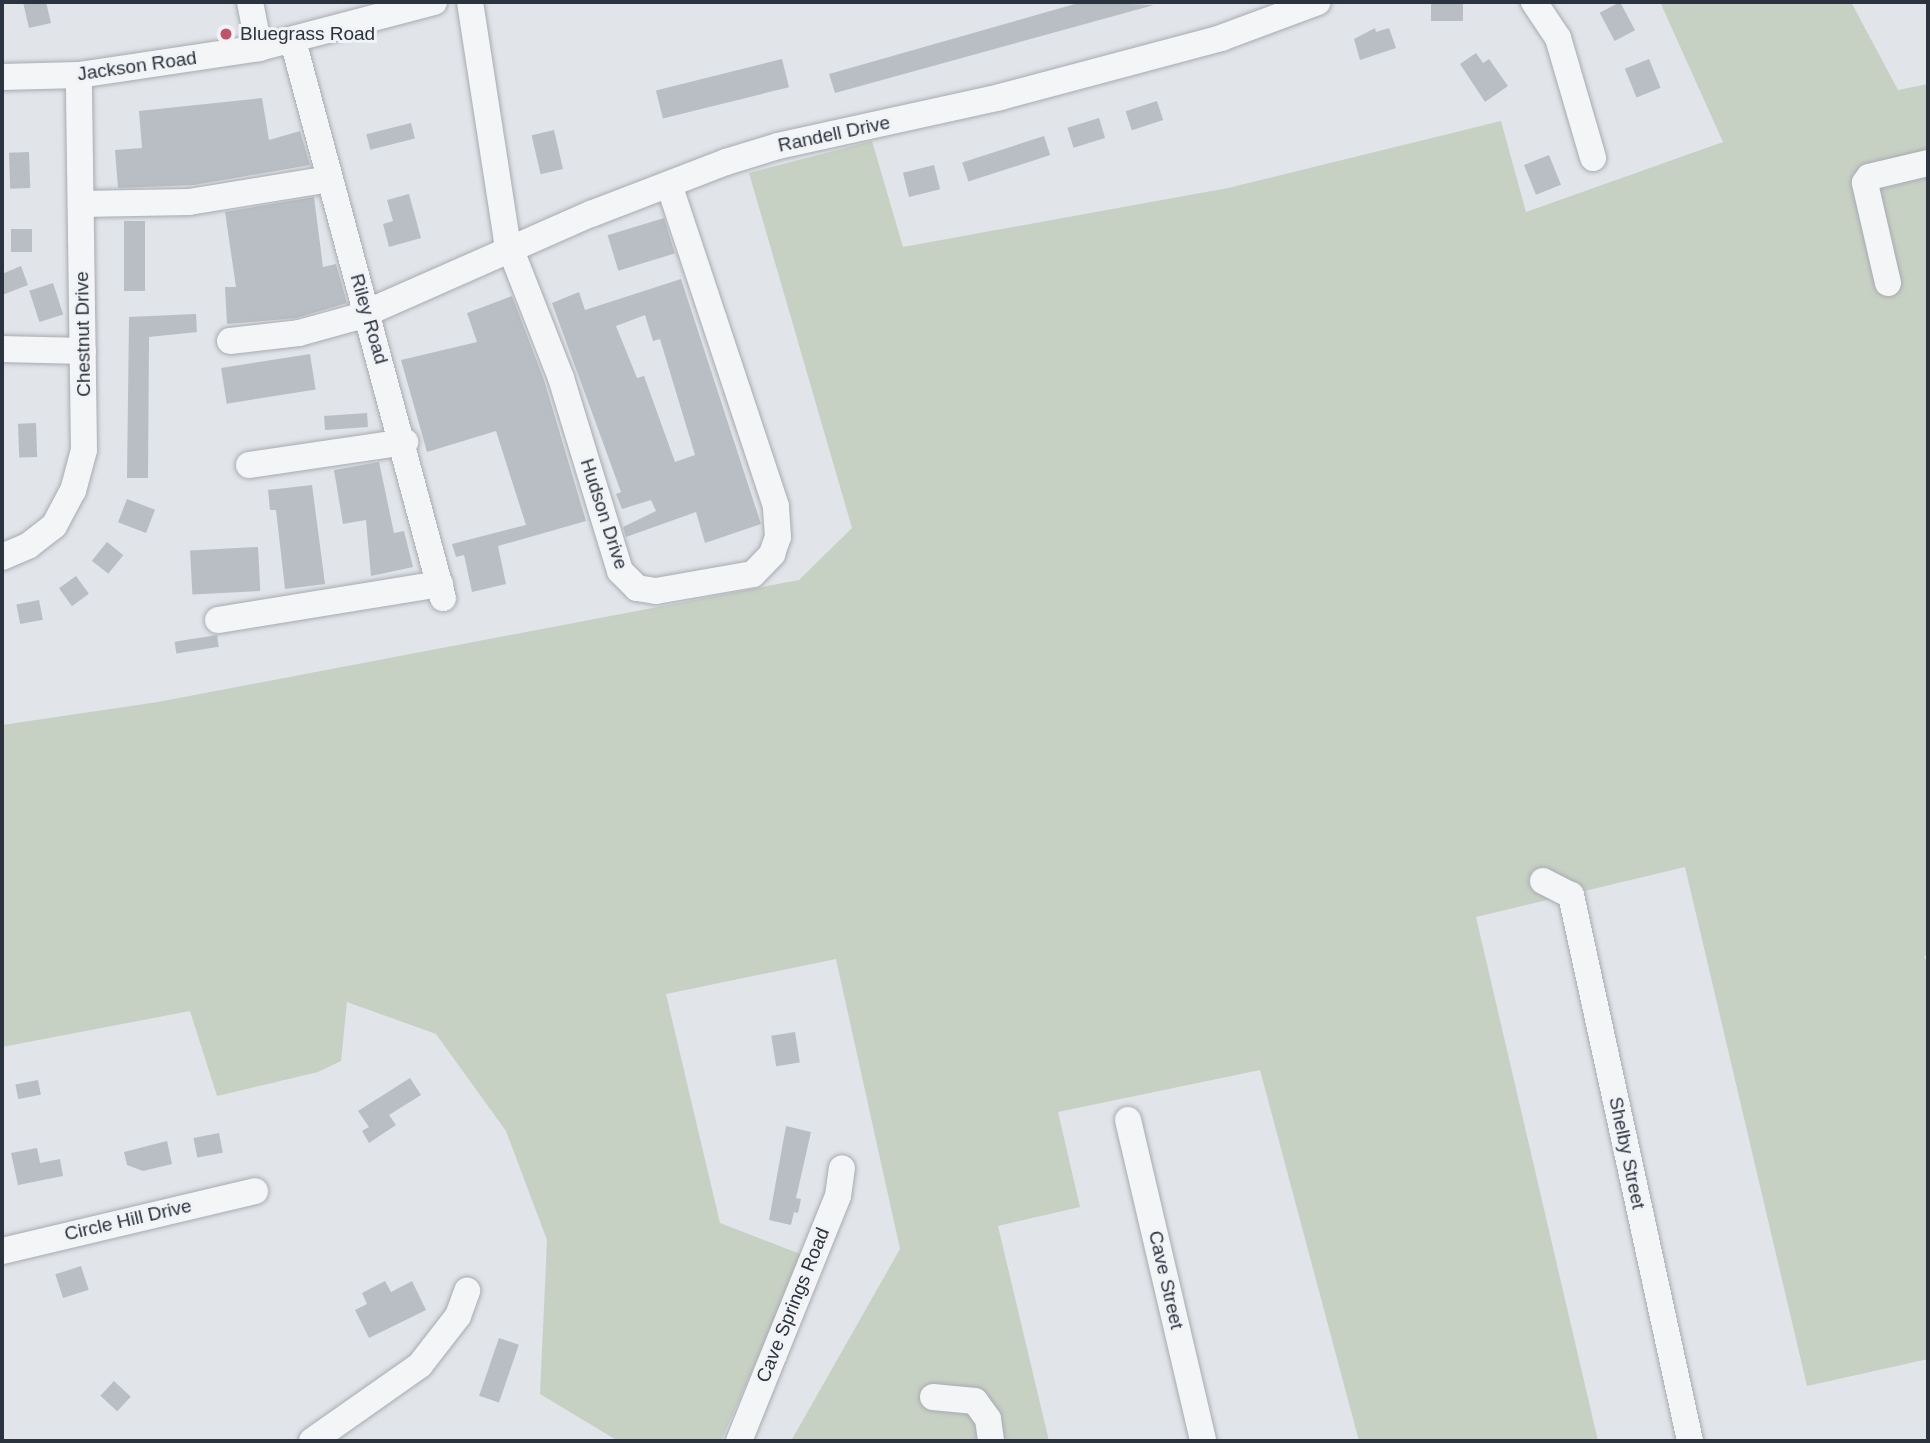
<!DOCTYPE html>
<html>
<head>
<meta charset="utf-8">
<style>
  body { margin:0 }
  #map { position:relative; width:1930px; height:1443px; overflow:hidden; background:#e1e4e8; font-family:Arial,sans-serif }
  div>[style] { position:absolute }
  [style*='--x'] { left:calc(var(--x)*1px); top:calc(var(--y)*1px); width:calc(var(--w)*1px); rotate:calc(var(--a)*1deg) }
  .green>* { inset:0; background:#c7d1c3 }
  .building>* { inset:0; background:#b9bec5; transform-origin:0 0 }
  .roads { filter:drop-shadow(0 0 2px #a7abb2) drop-shadow(0 0 2px #a7abb2) }
  .minor>* { height:26px; margin:-13px; padding:0 13px; transform-origin:13px; border-radius:13px; background:#f4f5f7 }
  .dots>* { width:19px; height:19px; translate:-50% -50%; box-sizing:border-box; border:4px solid #f1f3f6; border-radius:50% }
  span { translate:-50% -50%; white-space:nowrap; text-align:center; line-height:1.15; -webkit-text-stroke:6px #f1f3f6; paint-order:stroke }
  .poi-label { font-size:19px; color:#2b333e }
  .left { translate:0 -50%; text-align:left }
  .street-label { font-size:19px; color:#2b333e }
  .frame { position:absolute; inset:0; border:4px solid #2b333e; pointer-events:none }
</style>
</head>
<body>
<div id="map">
  <div class="green">
    <i style="clip-path:polygon(1660px 2px,1851px 2px,1898px 90px,1928px 84px,1928px 953px,1924px 957px,1928px 964px,1928px 1359px,1807px 1386px,1685px 867px,1476px 917px,1598px 1441px,1359px 1441px,1260px 1070px,1058px 1112px,1080px 1207px,998px 1226px,1049px 1441px,791px 1441px,900px 1249px,836px 959px,666px 994px,720px 1223px,803px 1255px,721px 1441px,618px 1441px,540px 1394px,547px 1240px,506px 1131px,436px 1034px,347px 1002px,341px 1061px,318px 1072px,217px 1096px,190px 1011px,2px 1047px,2px 725px,158px 702px,799px 580px,852px 528px,749px 173px,872px 141px,903px 247px,1228px 188px,1501px 121px,1526px 212px,1723px 142px)"></i>
  </div>
  <div class="building">
    <i style="clip-path:polygon(23px 2px,46px 2px,51px 23px,29px 28px)"></i>
    <i style="clip-path:polygon(1082px 2px,1154px 5px,835px 93px,829px 74px)"></i>
    <i style="left:1431px;top:2px;width:32px;height:19px"></i>
    <i style="left:1620px;top:2px;width:32px;height:23px;rotate:62deg"></i>
    <i style="clip-path:polygon(1375px 28px,1376px 32px,1389px 28px,1396px 48px,1360px 60px,1354px 39px)"></i>
    <i style="clip-path:polygon(1476px 53px,1483px 63px,1489px 59px,1508px 86px,1485px 102px,1460px 64px)"></i>
    <i style="left:782px;top:59px;width:29px;height:130px;rotate:76deg"></i>
    <i style="left:1649px;top:59px;width:31px;height:26px;rotate:68deg"></i>
    <i style="clip-path:polygon(262px 98px,269px 140px,300px 131px,310px 165px,194px 185px,118px 188px,115px 150px,142px 148px,139px 111px)"></i>
    <i style="left:1157px;top:101px;width:20px;height:33px;rotate:72deg"></i>
    <i style="left:1099px;top:118px;width:21px;height:33px;rotate:73deg"></i>
    <i style="left:411px;top:123px;width:16px;height:46px;rotate:76deg"></i>
    <i style="left:554px;top:130px;width:40px;height:23px;rotate:77deg"></i>
    <i style="left:1044px;top:136px;width:20px;height:86px;rotate:72deg"></i>
    <i style="left:29px;top:152px;width:36px;height:20px;rotate:88deg"></i>
    <i style="left:1549px;top:155px;width:32px;height:27px;rotate:68deg"></i>
    <i style="left:934px;top:165px;width:25px;height:32px;rotate:76deg"></i>
    <i style="clip-path:polygon(409px 194px,421px 238px,389px 247px,383px 224px,393px 221px,387px 200px)"></i>
    <i style="clip-path:polygon(314px 197px,323px 267px,336px 264px,347px 303px,296px 318px,227px 324px,225px 287px,236px 287px,225px 212px)"></i>
    <i style="left:664px;top:218px;width:37px;height:59px;rotate:73deg"></i>
    <i style="left:124px;top:221px;width:21px;height:70px"></i>
    <i style="left:11px;top:229px;width:21px;height:23px"></i>
    <i style="clip-path:polygon(21px 266px,28px 285px,2px 295px,2px 274px)"></i>
    <i style="clip-path:polygon(evenodd,681px 279px,761px 524px,705px 543px,696px 512px,626px 537px,623px 527px,656px 511px,651px 500px,622px 509px,616px 494px,621px 492px,552px 303px,579px 292px,585px 310px,681px 279px,645px 315px,653px 341px,660px 339px,695px 455px,675px 462px,644px 376px,637px 378px,616px 326px,645px 315px)"></i>
    <i style="left:53px;top:283px;width:33px;height:25px;rotate:72deg"></i>
    <i style="clip-path:polygon(512px 296px,544px 380px,586px 521px,498px 546px,506px 584px,472px 592px,464px 555px,456px 557px,452px 544px,526px 525px,517px 497px,496px 431px,427px 452px,401px 360px,477px 342px,467px 313px)"></i>
    <i style="clip-path:polygon(196px 314px,197px 332px,149px 337px,148px 478px,127px 478px,129px 317px)"></i>
    <i style="left:310px;top:354px;width:36px;height:90px;rotate:81deg"></i>
    <i style="left:367px;top:413px;width:14px;height:43px;rotate:86deg"></i>
    <i style="left:36px;top:423px;width:34px;height:18px;rotate:88deg"></i>
    <i style="clip-path:polygon(379px 462px,394px 533px,404px 531px,413px 567px,371px 576px,366px 520px,343px 524px,334px 470px)"></i>
    <i style="clip-path:polygon(312px 485px,325px 584px,285px 589px,276px 510px,270px 510px,268px 490px)"></i>
    <i style="left:127px;top:499px;width:30px;height:25px;rotate:21deg"></i>
    <i style="left:107px;top:542px;width:21px;height:24px;rotate:39deg"></i>
    <i style="left:258px;top:547px;width:44px;height:68px;rotate:87deg"></i>
    <i style="left:76px;top:576px;width:22px;height:21px;rotate:54deg"></i>
    <i style="left:39px;top:600px;width:20px;height:23px;rotate:79deg"></i>
    <i style="left:217px;top:635px;width:12px;height:43px;rotate:81deg"></i>
    <i style="left:795px;top:1032px;width:31px;height:24px;rotate:81deg"></i>
    <i style="clip-path:polygon(410px 1078px,421px 1095px,389px 1115px,396px 1125px,369px 1143px,362px 1131px,369px 1127px,358px 1111px)"></i>
    <i style="left:38px;top:1080px;width:15px;height:23px;rotate:79deg"></i>
    <i style="clip-path:polygon(786px 1126px,811px 1132px,796px 1198px,801px 1199px,798px 1213px,794px 1212px,791px 1225px,769px 1220px)"></i>
    <i style="left:219px;top:1133px;width:20px;height:26px;rotate:79deg"></i>
    <i style="clip-path:polygon(167px 1141px,172px 1164px,143px 1171px,127px 1165px,124px 1152px)"></i>
    <i style="clip-path:polygon(37px 1148px,40px 1163px,60px 1159px,63px 1176px,18px 1185px,11px 1153px)"></i>
    <i style="left:81px;top:1266px;width:25px;height:27px;rotate:72deg"></i>
    <i style="clip-path:polygon(385px 1281px,391px 1292px,412px 1281px,426px 1310px,369px 1338px,355px 1310px,367px 1304px,362px 1293px)"></i>
    <i style="left:499px;top:1338px;width:21px;height:61px;rotate:19deg"></i>
    <i style="left:114px;top:1381px;width:23px;height:20px;rotate:43deg"></i>
  </div>
  <div class="roads">
    <div class="minor">
      <i style="--x:250;--y:2;--w:47;--a:78.9"></i>
      <i style="--x:470;--y:2;--w:241;--a:81.2"></i>
      <i style="--x:507;--y:240;--w:148;--a:68.6"></i>
      <i style="--x:561;--y:378;--w:202;--a:73"></i>
      <i style="--x:620;--y:571;--w:24;--a:45"></i>
      <i style="--x:637;--y:588;--w:19;--a:9"></i>
      <i style="--x:656;--y:591;--w:98;--a:-9.9"></i>
      <i style="--x:753;--y:574;--w:28;--a:-46"></i>
      <i style="--x:772;--y:554;--w:18;--a:-71"></i>
      <i style="--x:778;--y:537;--w:31;--a:-94"></i>
      <i style="--x:776;--y:506;--w:338;--a:-108.4"></i>
      <i style="--x:1534;--y:2;--w:43;--a:56.3"></i>
      <i style="--x:1558;--y:38;--w:125;--a:73.7"></i>
      <i style="--x:293;--y:41;--w:577;--a:74.93"></i>
      <i style="--x:2;--y:77;--w:77;--a:-1.5"></i>
      <i style="--x:79;--y:75;--w:182;--a:-8.5"></i>
      <i style="--x:259;--y:48;--w:181;--a:-14.7"></i>
      <i style="--x:81;--y:204;--w:108;--a:-1.1"></i>
      <i style="--x:189;--y:202;--w:142;--a:-9.3"></i>
      <i style="--x:1888;--y:283;--w:103;--a:-103"></i>
      <i style="--x:1865;--y:183;--w:7;--a:-56"></i>
      <i style="--x:1869;--y:177;--w:61;--a:-13.3"></i>
      <i style="--x:230;--y:341;--w:69;--a:-6.6"></i>
      <i style="--x:299;--y:333;--w:60;--a:-15.4"></i>
      <i style="--x:357;--y:317;--w:256;--a:-23.8"></i>
      <i style="--x:591;--y:214;--w:145;--a:-21.1"></i>
      <i style="--x:726;--y:162;--w:54;--a:-17.1"></i>
      <i style="--x:778;--y:146;--w:227;--a:-12.4"></i>
      <i style="--x:1000;--y:97;--w:229;--a:-14.9"></i>
      <i style="--x:1221;--y:38;--w:103;--a:-20.4"></i>
      <i style="--x:2;--y:349;--w:81;--a:1.4"></i>
      <i style="--x:249;--y:465;--w:158;--a:-8.4"></i>
      <i style="--x:2;--y:557;--w:28;--a:-23"></i>
      <i style="--x:28;--y:546;--w:33;--a:-38"></i>
      <i style="--x:54;--y:526;--w:40;--a:-62"></i>
      <i style="--x:73;--y:491;--w:42;--a:-75"></i>
      <i style="--x:84;--y:450;--w:375;--a:-90.8"></i>
      <i style="--x:218;--y:620;--w:225;--a:-9.2"></i>
      <i style="--x:1543;--y:881;--w:31;--a:27"></i>
      <i style="--x:1571;--y:895;--w:559;--a:77.7"></i>
      <i style="--x:1128;--y:1120;--w:330;--a:76.8"></i>
      <i style="--x:2;--y:1251;--w:260;--a:-13.3"></i>
      <i style="--x:933;--y:1397;--w:42;--a:5.4"></i>
      <i style="--x:975;--y:1401;--w:22;--a:54"></i>
      <i style="--x:988;--y:1419;--w:22;--a:82"></i>
      <i style="--x:312;--y:1441;--w:132;--a:-35.1"></i>
      <i style="--x:420;--y:1365;--w:62;--a:-52.2"></i>
      <i style="--x:458;--y:1316;--w:27;--a:-70"></i>
      <i style="--x:739;--y:1441;--w:264;--a:-68"></i>
      <i style="--x:838;--y:1196;--w:28;--a:-82"></i>
    </div>
  </div>
  <div class="dots">
    <i style="left:226px;top:34px;background:#c15368"></i>
  </div>
  <div class="poi-label">
    <span class="left" style="left:240px;top:34px">Bluegrass Road</span>
  </div>
  <div class="street-label">
    <span style="left:137px;top:66px;rotate:-8deg">Jackson Road</span>
    <span style="left:834px;top:134px;rotate:-12deg">Randell Drive</span>
    <span style="left:369px;top:319px;rotate:74deg">Riley Road</span>
    <span style="left:83px;top:334px;rotate:-91deg">Chestnut Drive</span>
    <span style="left:604px;top:514px;rotate:72deg">Hudson Drive</span>
    <span style="left:1627px;top:1153px;rotate:78deg">Shelby Street</span>
    <span style="left:128px;top:1220px;rotate:-13deg">Circle Hill Drive</span>
    <span style="left:1166px;top:1280px;rotate:77deg">Cave Street</span>
    <span style="left:793px;top:1305px;rotate:-68deg">Cave Springs Road</span>
  </div>
  <div class="frame"></div>
</div>
</body>
</html>
